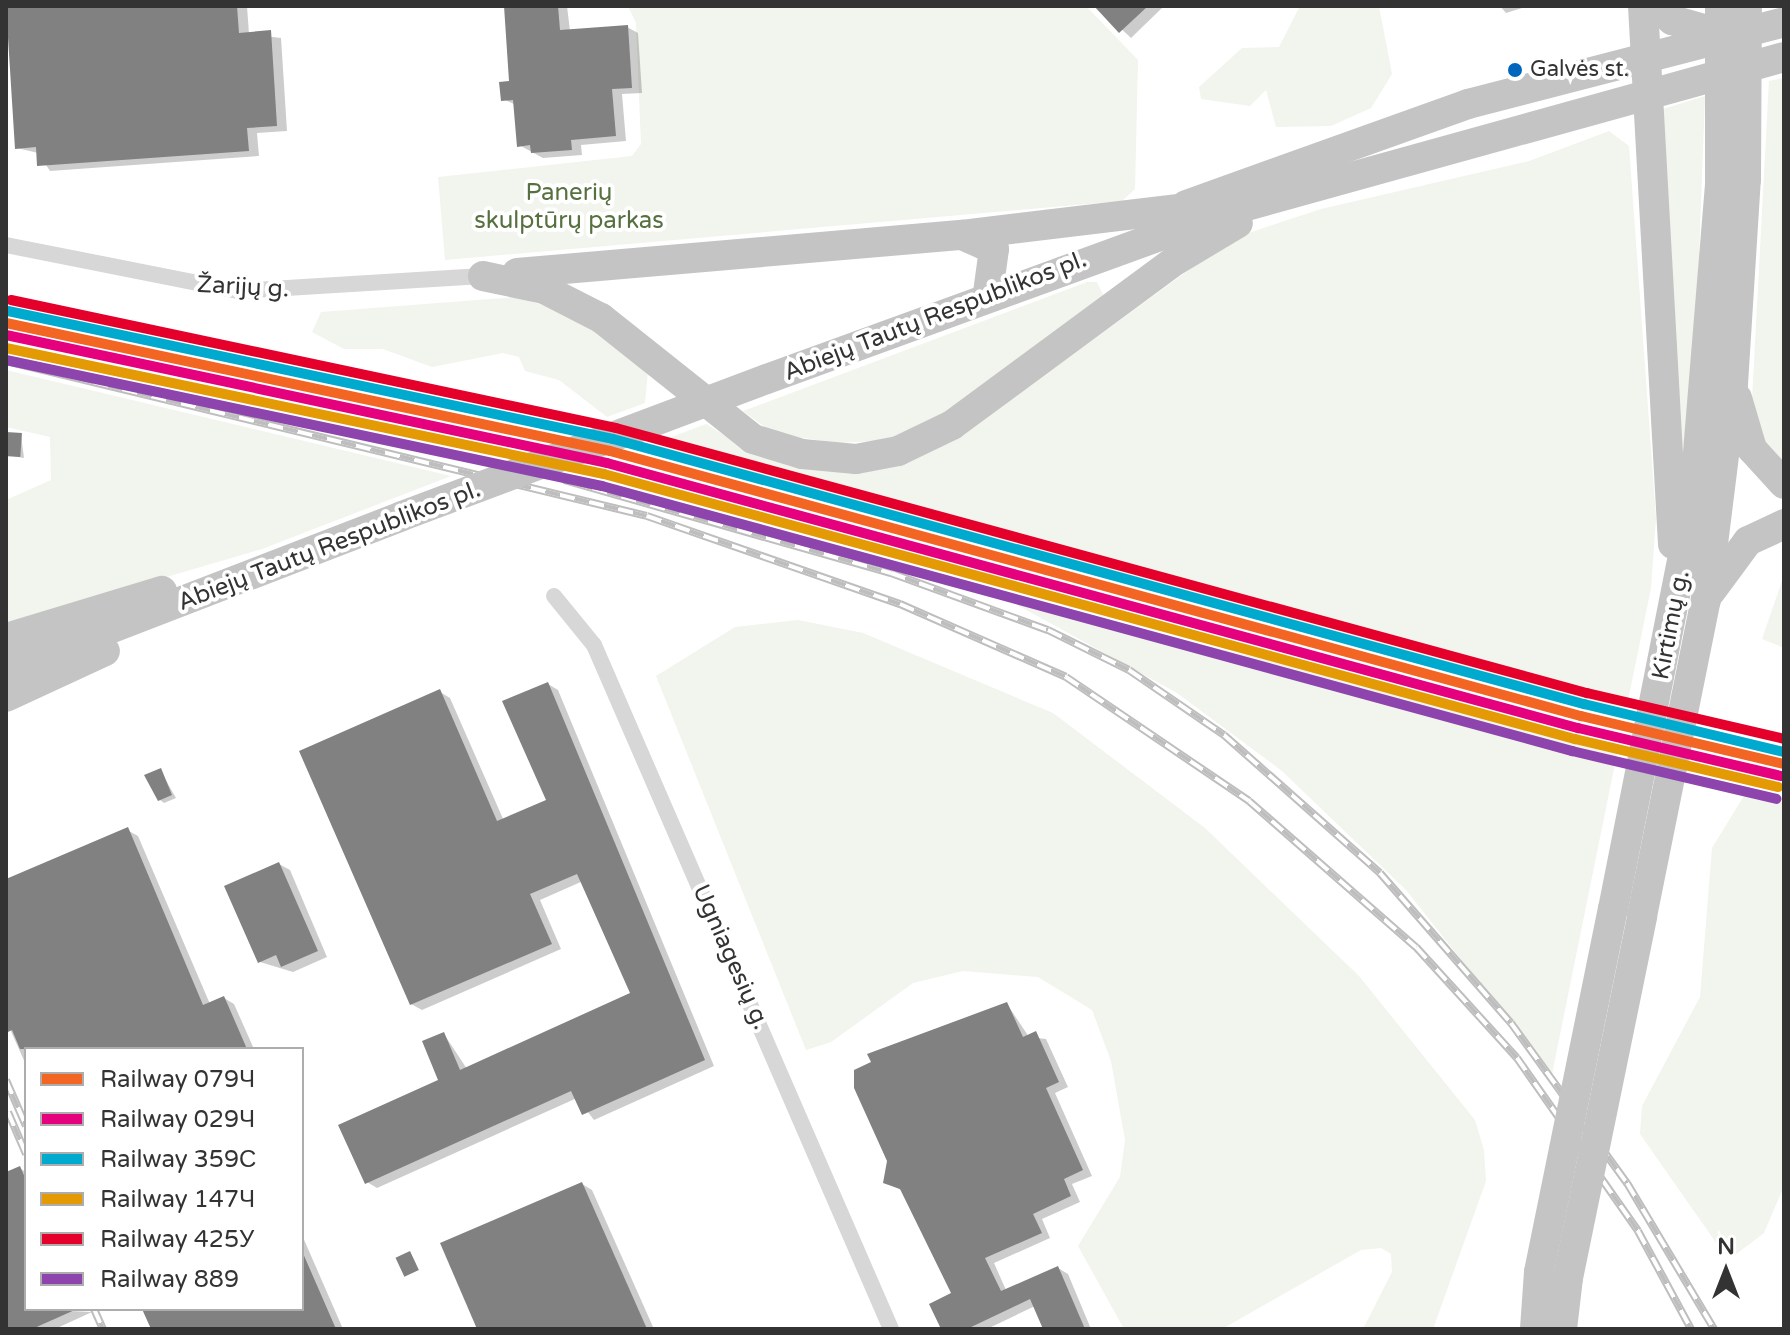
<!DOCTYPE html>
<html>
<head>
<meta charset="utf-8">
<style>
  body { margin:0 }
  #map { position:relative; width:1790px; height:1335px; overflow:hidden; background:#fff; font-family:"Varela Round",sans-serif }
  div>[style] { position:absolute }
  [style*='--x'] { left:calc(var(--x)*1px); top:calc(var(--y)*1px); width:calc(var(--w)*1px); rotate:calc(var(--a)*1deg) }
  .green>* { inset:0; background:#f1f5ed }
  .shadow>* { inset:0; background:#0003 }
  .building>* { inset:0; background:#818181; transform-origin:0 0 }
  .street>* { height:16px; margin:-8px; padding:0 8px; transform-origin:8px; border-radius:8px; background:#d7d7d7 }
  .highway>* { height:30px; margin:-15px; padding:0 15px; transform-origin:15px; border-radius:15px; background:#c4c4c4 }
  .rail>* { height:8px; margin-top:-4px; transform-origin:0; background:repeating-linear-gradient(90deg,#fff 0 15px,#bebebe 0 30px); box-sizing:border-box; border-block:2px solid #bebebe }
  .highway-bridge>* { height:30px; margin:-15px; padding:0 15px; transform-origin:15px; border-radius:15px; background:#c4c4c4 }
  .rail-1>* { height:10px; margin:-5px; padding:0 5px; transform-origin:5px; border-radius:5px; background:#f26522 }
  .rail-2>* { height:10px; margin:-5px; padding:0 5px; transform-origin:5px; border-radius:5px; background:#e5007d }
  .rail-3>* { height:10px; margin:-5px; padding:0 5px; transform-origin:5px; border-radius:5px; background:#00a9ce }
  .rail-4>* { height:10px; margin:-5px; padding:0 5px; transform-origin:5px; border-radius:5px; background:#e39a05 }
  .rail-5>* { height:10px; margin:-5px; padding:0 5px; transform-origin:5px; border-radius:5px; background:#e4002b }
  .rail-6>* { height:10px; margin:-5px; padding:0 5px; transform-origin:5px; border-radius:5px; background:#8e44ad }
  .dots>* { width:22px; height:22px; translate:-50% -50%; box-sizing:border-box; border:4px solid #fff; border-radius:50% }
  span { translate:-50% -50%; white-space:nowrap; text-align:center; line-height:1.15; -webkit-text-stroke:8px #fff; paint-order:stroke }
  .bus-label { font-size:22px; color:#333 }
  .left { translate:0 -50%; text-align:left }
  .park-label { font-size:24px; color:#56703f }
  .street-label { font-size:24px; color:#333 }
  .frame { position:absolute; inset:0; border:8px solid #333; pointer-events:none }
  .legend { position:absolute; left:24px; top:1047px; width:280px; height:264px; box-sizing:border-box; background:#fff; border:2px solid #adadad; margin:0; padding:10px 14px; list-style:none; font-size:24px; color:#333 }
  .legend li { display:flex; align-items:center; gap:16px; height:40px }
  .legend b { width:40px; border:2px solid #adadad }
  .north { position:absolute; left:1686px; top:1231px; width:80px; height:80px; -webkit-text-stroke:6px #fff; paint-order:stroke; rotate:0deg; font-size:22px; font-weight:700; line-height:32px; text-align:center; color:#333 }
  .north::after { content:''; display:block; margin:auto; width:28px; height:36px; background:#333; clip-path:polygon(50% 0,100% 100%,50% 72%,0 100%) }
</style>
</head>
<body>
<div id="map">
  <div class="green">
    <i style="clip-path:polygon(628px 6px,1086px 6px,1138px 60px,1135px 189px,1122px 201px,445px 260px,438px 177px,632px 156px,641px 144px,636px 23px)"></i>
    <i style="clip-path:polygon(1300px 6px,1379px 6px,1392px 74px,1371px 108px,1331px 126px,1276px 127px,1266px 90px,1250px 106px,1201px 99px,1199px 87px,1242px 48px,1279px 47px)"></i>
    <i style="clip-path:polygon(1784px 78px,1784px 472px,1769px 456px,1752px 400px,1769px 81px)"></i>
    <i style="clip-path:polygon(1705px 96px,1696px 334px,1681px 470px,1660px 110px)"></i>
    <i style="clip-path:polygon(1609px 131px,1629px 146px,1656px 518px,1651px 588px,1624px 720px,637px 450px,706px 424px,748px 450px,905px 463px,958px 438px,1233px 238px,1321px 209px,1529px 161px)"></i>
    <i style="clip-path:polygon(1087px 282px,1097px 282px,1104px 297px,940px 423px,878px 441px,835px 443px,773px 433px,743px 411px)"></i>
    <i style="clip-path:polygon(517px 297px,584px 318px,648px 371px,645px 403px,607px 417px,559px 380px,525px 371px,519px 357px,503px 353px,432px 367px,383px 349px,344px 349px,312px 332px,321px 312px)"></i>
    <i style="clip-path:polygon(6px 370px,451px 476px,262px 549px,6px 624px,6px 500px,51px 480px,50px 437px,6px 427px)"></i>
    <i style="clip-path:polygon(1784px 575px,1784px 648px,1762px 639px)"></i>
    <i style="clip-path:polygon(1003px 597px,1619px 744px,1552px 1074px,1406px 890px,1282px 771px,1177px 693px)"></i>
    <i style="clip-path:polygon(798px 620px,863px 633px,1053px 713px,1205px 828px,1359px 976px,1475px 1120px,1484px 1150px,1486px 1181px,1433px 1329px,1363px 1329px,1392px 1272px,1391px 1254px,1381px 1248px,1361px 1250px,1222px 1329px,1124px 1329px,1078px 1246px,1120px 1177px,1125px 1140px,1111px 1061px,1092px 1010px,1038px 977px,963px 971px,913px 983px,831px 1042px,806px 1050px,656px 676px,735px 627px)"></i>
    <i style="clip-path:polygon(1745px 794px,1784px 803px,1784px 1186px,1764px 1233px,1735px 1255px,1724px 1254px,1640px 1134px,1642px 1106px,1700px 997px,1712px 848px)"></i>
  </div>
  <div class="shadow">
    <i style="clip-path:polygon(7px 6px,247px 6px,249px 34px,281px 38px,287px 131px,257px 133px,259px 156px,50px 171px,38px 153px,17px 148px)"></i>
    <i style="clip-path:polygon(506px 6px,567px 6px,570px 31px,627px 27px,638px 33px,642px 93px,622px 94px,626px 141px,581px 145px,582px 155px,543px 158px,519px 145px,516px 105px,503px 99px,512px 83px)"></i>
    <i style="clip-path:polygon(1097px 6px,1160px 6px,1162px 8px,1131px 38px)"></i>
    <i style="clip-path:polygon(1500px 6px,1528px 6px,1506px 13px)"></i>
    <i style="clip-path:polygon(21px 435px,24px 458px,6px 455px)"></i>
    <i style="clip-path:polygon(548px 684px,558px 690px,714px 1066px,594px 1120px,577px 1098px,377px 1188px,367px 1182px,441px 1081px,444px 1034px,467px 1069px,632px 994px,583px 881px,540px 900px,561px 949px,422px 1010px,411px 1004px,440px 692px,450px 698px,504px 821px,548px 801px)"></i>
    <i style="clip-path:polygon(160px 770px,176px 798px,164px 803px,160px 800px)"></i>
    <i style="clip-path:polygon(127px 830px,138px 836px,210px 1004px,224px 998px,234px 1004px,254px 1049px,26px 1049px,26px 1065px,6px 1020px,6px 881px)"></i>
    <i style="clip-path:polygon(279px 864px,290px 870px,327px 957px,293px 972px,260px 962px)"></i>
    <i style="clip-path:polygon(1007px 1004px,1029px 1037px,1046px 1039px,1068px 1087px,1055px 1093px,1092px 1176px,1072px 1184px,1080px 1202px,1042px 1219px,1050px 1238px,994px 1263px,1006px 1290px,1058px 1268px,1068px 1274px,1091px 1329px,1045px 1329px,1035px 1306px,987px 1329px,943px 1329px,953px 1294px,903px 1191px,885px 1182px,889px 1161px,870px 1056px)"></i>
    <i style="clip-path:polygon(19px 1168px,26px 1172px,26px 1309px,92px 1312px,55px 1329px,6px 1329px,6px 1174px)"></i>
    <i style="clip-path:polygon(582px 1184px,592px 1190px,654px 1329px,479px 1329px)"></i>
    <i style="clip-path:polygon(302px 1235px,343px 1329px,153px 1329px,145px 1309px,302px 1309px)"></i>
  </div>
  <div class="building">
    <i style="clip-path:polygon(6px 6px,237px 6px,239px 33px,271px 30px,277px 126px,247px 128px,249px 151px,37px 166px,36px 147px,15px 149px)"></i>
    <i style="clip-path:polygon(504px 6px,558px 6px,560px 30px,628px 25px,632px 88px,612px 89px,616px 136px,571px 140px,572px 150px,531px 153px,530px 145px,517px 147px,513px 100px,501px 101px,499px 82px,509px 81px)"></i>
    <i style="clip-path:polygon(1094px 6px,1148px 6px,1119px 33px)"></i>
    <i style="left:6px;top:432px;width:16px;height:24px;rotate:4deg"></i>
    <i style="clip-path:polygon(548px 682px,705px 1060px,582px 1115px,571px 1091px,365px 1184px,338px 1125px,438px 1080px,422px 1041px,444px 1032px,460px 1070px,630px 993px,577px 874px,530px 894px,552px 944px,410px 1005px,299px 751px,440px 689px,497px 821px,546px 800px,502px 701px)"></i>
    <i style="clip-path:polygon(161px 768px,172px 795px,158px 801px,144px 775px)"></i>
    <i style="clip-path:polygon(128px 827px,203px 1005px,224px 996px,247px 1049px,20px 1049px,12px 1030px,6px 1033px,6px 879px)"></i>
    <i style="clip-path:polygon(279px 862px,318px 951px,281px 967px,276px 955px,258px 963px,224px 886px)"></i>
    <i style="clip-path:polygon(1007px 1002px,1023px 1037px,1036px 1031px,1059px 1082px,1046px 1088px,1083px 1170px,1064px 1179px,1071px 1196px,1033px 1214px,1042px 1233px,985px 1258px,1001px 1291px,1058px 1266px,1085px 1329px,1043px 1329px,1030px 1299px,967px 1329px,941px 1329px,929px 1304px,951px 1293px,900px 1189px,883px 1183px,887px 1161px,854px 1088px,854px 1070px,871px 1062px,867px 1054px)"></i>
    <i style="clip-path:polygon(20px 1166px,26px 1180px,26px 1309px,77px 1309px,32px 1329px,6px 1329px,6px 1172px)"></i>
    <i style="clip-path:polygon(582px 1182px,647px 1329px,477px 1329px,440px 1243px)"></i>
    <i style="clip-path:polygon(302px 1251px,336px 1329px,151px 1329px,142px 1309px,302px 1309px)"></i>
    <i style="left:410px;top:1251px;width:21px;height:16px;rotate:65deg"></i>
  </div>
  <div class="street">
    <i style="--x:6;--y:245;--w:237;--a:11.2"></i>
    <i style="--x:239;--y:291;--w:244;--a:-3.5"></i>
    <i style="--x:554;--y:596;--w:63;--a:50.8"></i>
    <i style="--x:594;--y:645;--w:746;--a:66.53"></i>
  </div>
  <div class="highway">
    <i style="--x:1643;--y:6;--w:539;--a:86.81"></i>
    <i style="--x:1657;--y:6;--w:21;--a:43"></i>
    <i style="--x:1672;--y:20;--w:51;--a:15.9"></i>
    <i style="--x:1186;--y:205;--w:300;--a:-19.7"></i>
    <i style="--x:1468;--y:104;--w:326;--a:-14.5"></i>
    <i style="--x:962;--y:235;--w:35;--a:24"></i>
    <i style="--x:994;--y:249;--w:44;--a:97.8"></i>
    <i style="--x:517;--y:273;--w:447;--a:-4.9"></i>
    <i style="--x:962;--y:235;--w:216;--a:-6.9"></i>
    <i style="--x:483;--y:276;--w:62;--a:12"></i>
    <i style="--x:544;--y:289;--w:64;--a:27"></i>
    <i style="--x:601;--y:318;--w:194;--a:38.5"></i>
    <i style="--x:753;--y:439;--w:51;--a:17"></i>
    <i style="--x:802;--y:454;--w:54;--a:5.3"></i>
    <i style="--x:856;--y:459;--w:43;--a:-10.8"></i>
    <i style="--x:898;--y:451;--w:60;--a:-25.7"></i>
    <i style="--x:952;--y:425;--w:278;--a:-36.4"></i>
    <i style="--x:1176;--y:260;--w:72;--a:-30.8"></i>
    <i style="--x:767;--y:379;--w:495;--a:-20"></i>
    <i style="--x:1232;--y:210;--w:573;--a:-15.49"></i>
    <i style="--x:1737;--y:398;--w:53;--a:73.6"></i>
    <i style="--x:1752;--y:449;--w:47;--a:47.6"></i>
    <i style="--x:1711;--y:591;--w:62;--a:-53.5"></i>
    <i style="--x:1748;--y:541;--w:40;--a:-25"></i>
    <i style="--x:6;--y:638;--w:163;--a:-16.8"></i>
    <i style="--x:6;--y:669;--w:425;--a:-21.1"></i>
    <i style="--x:6;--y:697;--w:109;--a:-24.9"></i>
    <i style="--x:1613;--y:909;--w:416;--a:-78.8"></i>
    <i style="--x:1694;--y:501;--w:320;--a:-85.3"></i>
    <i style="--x:1642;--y:916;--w:322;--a:-78.6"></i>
    <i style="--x:1706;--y:600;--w:218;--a:-82.9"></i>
    <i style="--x:1733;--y:384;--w:204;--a:-86.4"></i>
    <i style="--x:1535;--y:1329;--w:57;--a:-86"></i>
    <i style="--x:1562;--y:1329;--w:51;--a:-83.3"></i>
  </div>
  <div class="rail">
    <i style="--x:6;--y:361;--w:659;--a:13.59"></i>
    <i style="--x:647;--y:516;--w:268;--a:19.2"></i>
    <i style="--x:900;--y:604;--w:181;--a:23.7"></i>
    <i style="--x:1066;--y:677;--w:221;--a:34.1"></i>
    <i style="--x:1249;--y:801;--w:222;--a:41.2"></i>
    <i style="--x:1416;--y:947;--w:150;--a:47.7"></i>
    <i style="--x:1517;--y:1058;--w:211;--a:55"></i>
    <i style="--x:1638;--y:1231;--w:111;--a:61.6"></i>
    <i style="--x:564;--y:480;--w:340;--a:15.9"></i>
    <i style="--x:891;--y:573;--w:167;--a:20"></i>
    <i style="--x:1048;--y:630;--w:90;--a:26.3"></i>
    <i style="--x:1129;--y:670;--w:115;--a:34.4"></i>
    <i style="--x:1224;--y:735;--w:208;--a:41.5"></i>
    <i style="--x:1380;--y:873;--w:199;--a:48.9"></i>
    <i style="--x:1511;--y:1023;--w:198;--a:54.1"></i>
    <i style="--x:1627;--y:1183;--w:170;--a:59.2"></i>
    <i style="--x:6;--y:1080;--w:50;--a:66.5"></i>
    <i style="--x:8;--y:1112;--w:46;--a:66.8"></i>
    <i style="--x:94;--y:1309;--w:22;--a:66"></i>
  </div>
  <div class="highway-bridge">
    <i style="--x:1746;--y:180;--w:174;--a:-89.7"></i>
    <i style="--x:1720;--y:182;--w:176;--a:-90"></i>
    <i style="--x:402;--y:516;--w:390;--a:-20.6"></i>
    <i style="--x:1539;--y:1272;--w:370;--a:-78.5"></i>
    <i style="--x:1568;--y:1278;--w:369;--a:-78.4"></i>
  </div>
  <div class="rail-1">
    <i style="--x:6;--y:323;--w:617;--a:11.97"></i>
    <i style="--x:610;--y:451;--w:1007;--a:15.27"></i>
    <i style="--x:1581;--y:716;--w:209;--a:13.3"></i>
  </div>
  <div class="rail-2">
    <i style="--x:6;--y:335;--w:614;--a:12.02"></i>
    <i style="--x:607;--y:463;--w:1007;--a:15.27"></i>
    <i style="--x:1578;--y:728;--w:209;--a:13.3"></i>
  </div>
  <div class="rail-3">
    <i style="--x:8;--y:311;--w:618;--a:11.95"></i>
    <i style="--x:613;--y:439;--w:1007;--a:15.27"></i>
    <i style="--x:1584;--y:704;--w:206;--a:13.5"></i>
  </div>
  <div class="rail-4">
    <i style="--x:6;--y:348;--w:611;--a:11.9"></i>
    <i style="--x:604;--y:474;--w:1007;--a:15.27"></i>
    <i style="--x:1575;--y:739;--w:209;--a:13.3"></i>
  </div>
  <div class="rail-5">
    <i style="--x:11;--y:300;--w:618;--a:11.95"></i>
    <i style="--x:616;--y:428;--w:1007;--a:15.27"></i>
    <i style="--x:1587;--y:693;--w:202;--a:13.1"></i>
  </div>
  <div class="rail-6">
    <i style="--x:6;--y:360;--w:609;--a:11.94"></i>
    <i style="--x:602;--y:486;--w:1006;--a:15.28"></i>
    <i style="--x:1572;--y:751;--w:210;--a:13.2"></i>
  </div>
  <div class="dots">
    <i style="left:1515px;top:70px;background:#0065bd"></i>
  </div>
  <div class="bus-label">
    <span class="left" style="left:1530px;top:70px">Galvės st.</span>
  </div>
  <div class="park-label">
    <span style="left:569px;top:207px">Panerių<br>skulptūrų parkas</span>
  </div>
  <div class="street-label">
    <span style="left:243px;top:287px;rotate:3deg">Žarijų g.</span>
    <span style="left:935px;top:316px;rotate:-21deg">Abiejų Tautų Respublikos pl.</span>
    <span style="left:329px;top:546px;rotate:-21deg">Abiejų Tautų Respublikos pl.</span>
    <span style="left:1671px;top:625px;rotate:-79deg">Kirtimų g.</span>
    <span style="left:731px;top:957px;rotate:66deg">Ugniagesių g.</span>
  </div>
  <div class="frame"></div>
  <ul class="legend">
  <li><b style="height:10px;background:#f26522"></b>Railway 079Ч</li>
  <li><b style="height:10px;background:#e5007d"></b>Railway 029Ч</li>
  <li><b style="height:10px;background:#00a9ce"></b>Railway 359С</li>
  <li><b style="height:10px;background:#e39a05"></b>Railway 147Ч</li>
  <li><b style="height:10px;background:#e4002b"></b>Railway 425У</li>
  <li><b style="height:10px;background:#8e44ad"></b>Railway 889</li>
  </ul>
  <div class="north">N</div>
</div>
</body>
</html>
